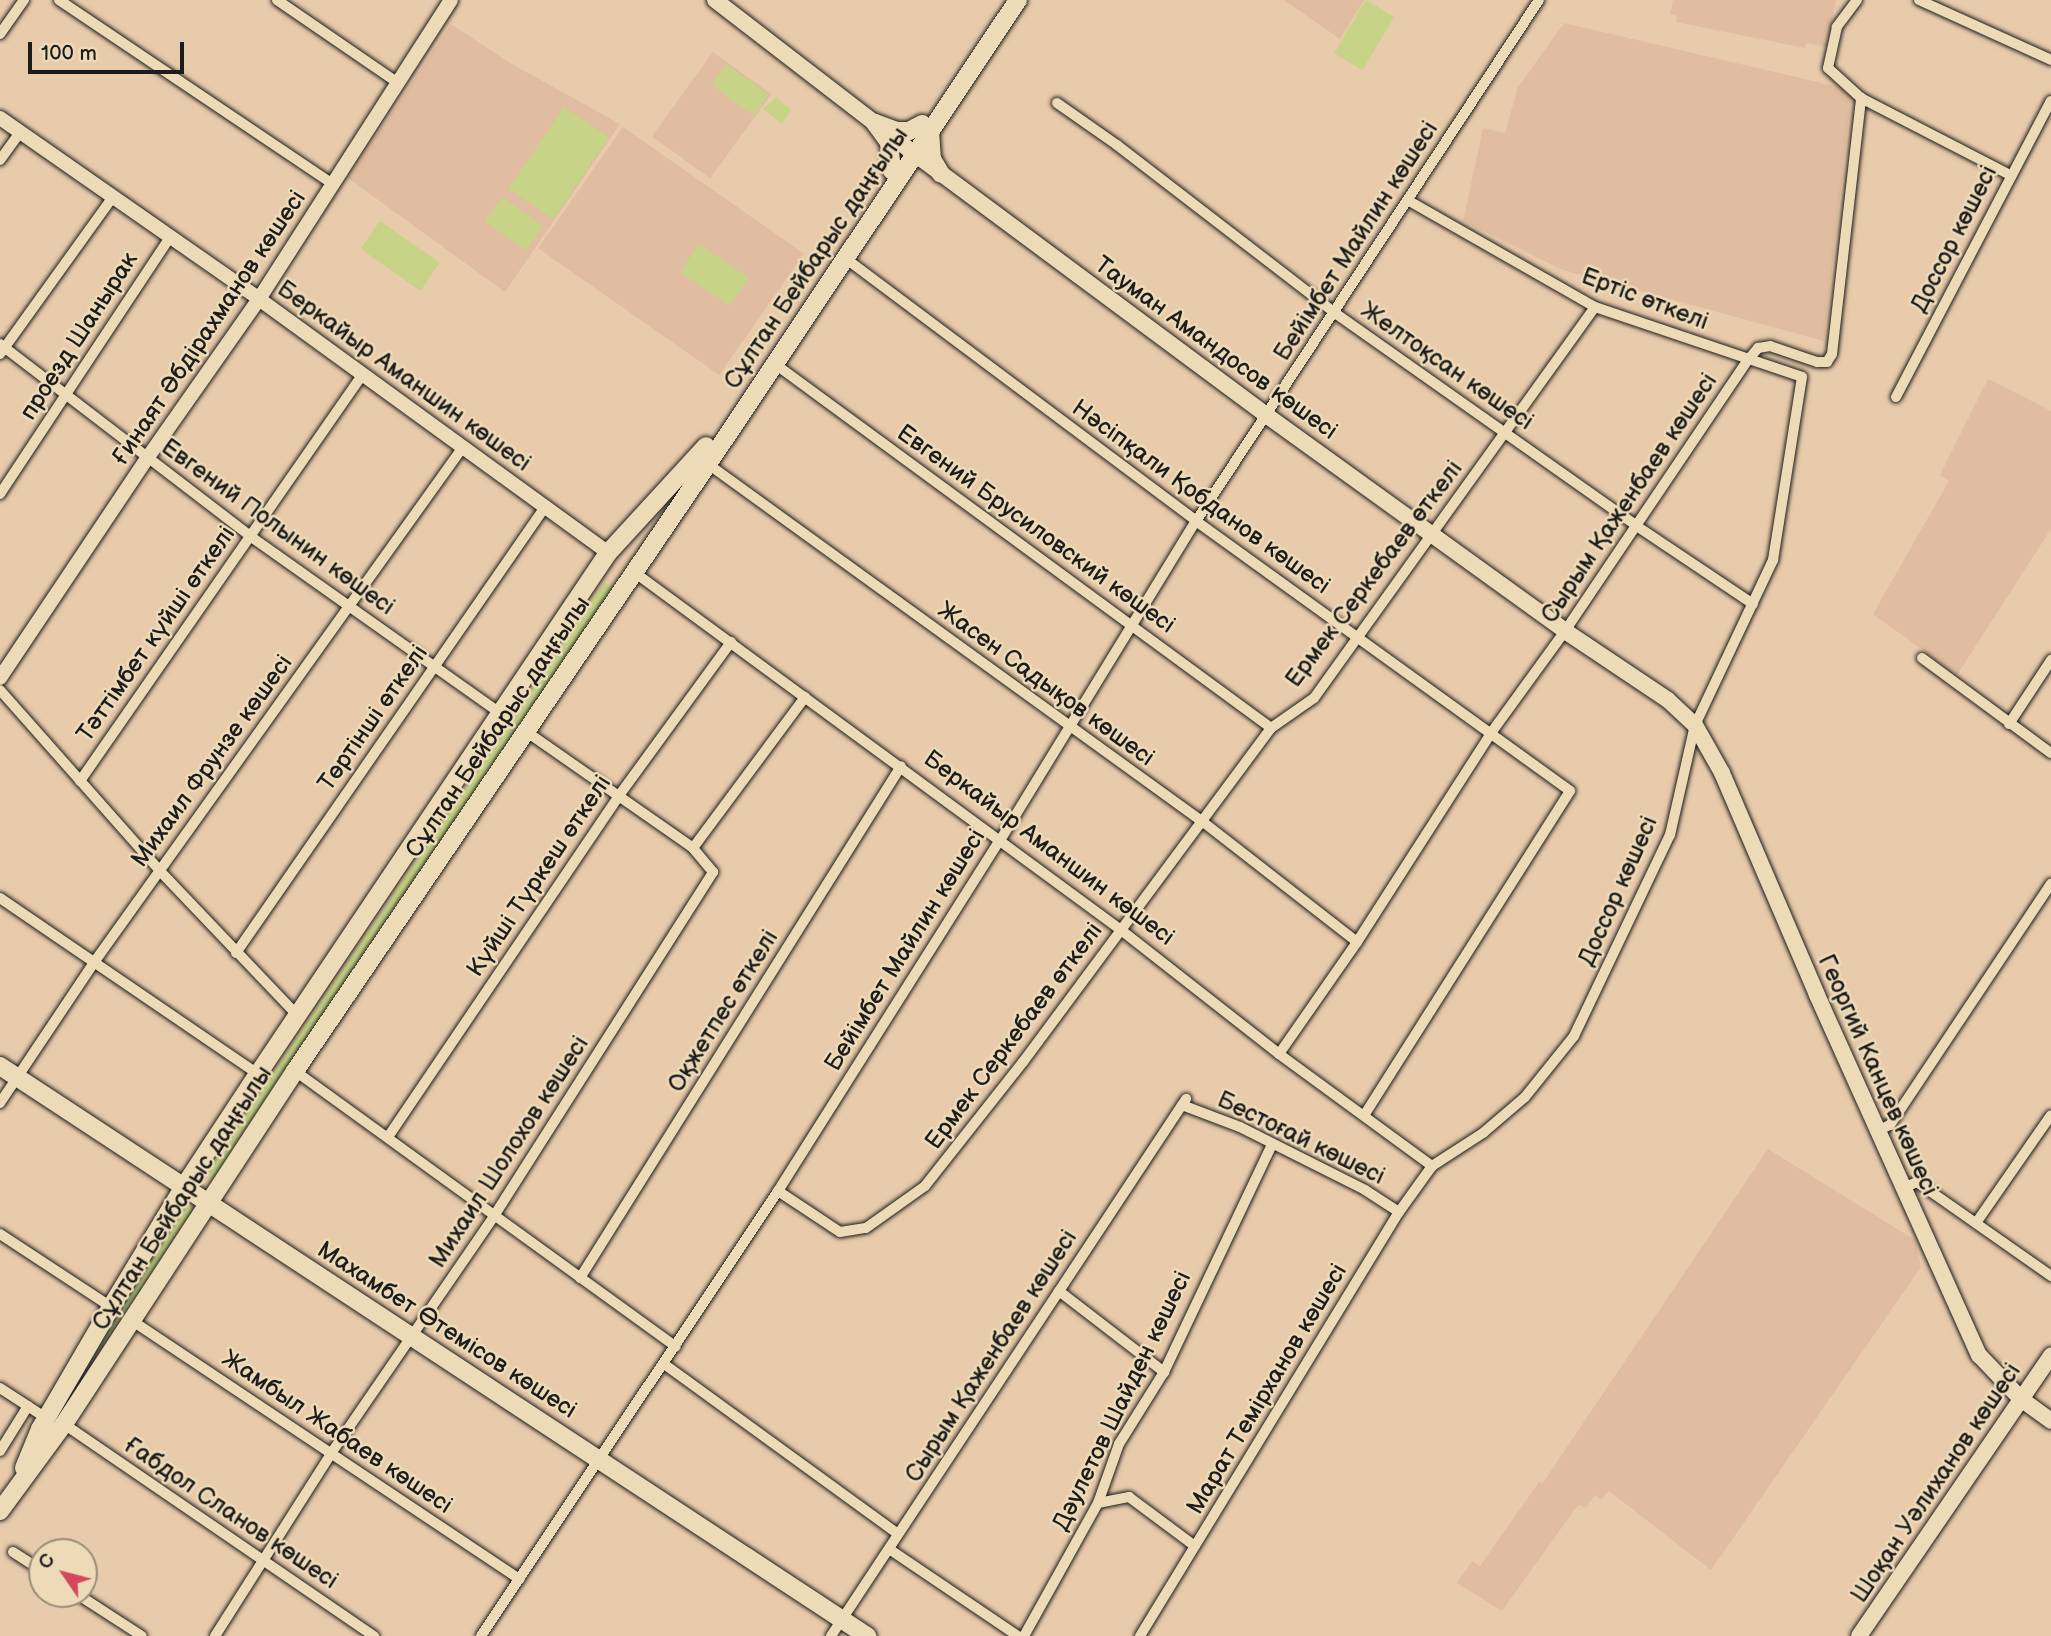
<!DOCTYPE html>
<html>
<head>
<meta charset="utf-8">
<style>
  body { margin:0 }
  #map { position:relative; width:2051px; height:1636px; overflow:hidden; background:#e8cbab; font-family:"Balsamiq Sans",sans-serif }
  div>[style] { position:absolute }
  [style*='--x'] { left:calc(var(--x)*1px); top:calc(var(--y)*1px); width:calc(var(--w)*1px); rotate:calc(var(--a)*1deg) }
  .built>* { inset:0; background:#e0bda0; transform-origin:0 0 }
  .green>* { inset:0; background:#c7d386; transform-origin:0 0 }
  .roads { filter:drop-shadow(0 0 2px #1c1c1c) drop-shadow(0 0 2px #1c1c1c) }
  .minor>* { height:10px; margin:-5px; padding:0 5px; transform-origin:5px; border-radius:5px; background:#eddab7 }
  .tertiary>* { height:14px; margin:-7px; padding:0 7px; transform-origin:7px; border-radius:7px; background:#eddab7 }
  .secondary>* { height:16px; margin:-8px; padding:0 8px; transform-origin:8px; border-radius:8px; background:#eddab7 }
  .primary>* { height:18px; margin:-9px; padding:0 9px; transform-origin:9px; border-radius:9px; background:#eddab7 }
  span { translate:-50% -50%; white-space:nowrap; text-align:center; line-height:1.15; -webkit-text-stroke:5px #eddab7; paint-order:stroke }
  .street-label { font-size:24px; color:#1c1c1c }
  .north { position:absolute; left:28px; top:1538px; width:70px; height:70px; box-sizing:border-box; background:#eddab7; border:2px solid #998e79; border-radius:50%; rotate:305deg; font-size:19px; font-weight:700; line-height:28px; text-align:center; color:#1c1c1c }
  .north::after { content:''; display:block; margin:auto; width:24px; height:32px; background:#d1495b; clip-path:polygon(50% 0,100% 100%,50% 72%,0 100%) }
  .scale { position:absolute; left:28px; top:42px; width:156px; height:32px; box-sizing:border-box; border:4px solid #1c1c1c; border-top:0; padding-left:9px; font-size:21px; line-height:24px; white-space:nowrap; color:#1c1c1c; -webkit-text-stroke:5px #eddab7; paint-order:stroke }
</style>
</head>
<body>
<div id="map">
  <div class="built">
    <i style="clip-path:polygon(1284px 0,1364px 0,1340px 39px)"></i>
    <i style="clip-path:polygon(1673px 0,1836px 0,1827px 47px,1807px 43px,1805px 48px,1676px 22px,1677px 16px,1670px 14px)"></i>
    <i style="clip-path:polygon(1564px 23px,1852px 90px,1824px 341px,1563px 270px,1463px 221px,1483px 128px,1505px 133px,1518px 87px)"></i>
    <i style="clip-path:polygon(451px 24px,510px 63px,620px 124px,505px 292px,348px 178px)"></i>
    <i style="left:713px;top:52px;width:72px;height:104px;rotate:36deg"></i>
    <i style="left:623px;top:127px;width:221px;height:148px;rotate:35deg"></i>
    <i style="clip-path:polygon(1988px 379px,2051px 411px,2051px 529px,1957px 675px,1873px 614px,1949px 481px,1940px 475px)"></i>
    <i style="clip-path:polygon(1768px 1149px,1915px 1240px,1921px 1267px,1711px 1570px,1609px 1491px,1601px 1500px,1595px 1495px,1586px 1508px,1578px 1505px,1502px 1611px,1457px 1583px,1472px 1561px,1480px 1566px,1539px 1482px,1542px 1484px)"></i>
  </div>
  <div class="green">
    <i style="left:1366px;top:0;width:33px;height:62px;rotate:31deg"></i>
    <i style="left:727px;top:64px;width:52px;height:26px;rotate:36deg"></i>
    <i style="clip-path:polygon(776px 97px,791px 110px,782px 124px,763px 109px)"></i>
    <i style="left:564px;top:107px;width:54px;height:99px;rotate:34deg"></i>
    <i style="left:502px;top:197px;width:50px;height:30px;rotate:35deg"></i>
    <i style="left:380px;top:221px;width:73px;height:34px;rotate:35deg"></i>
    <i style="left:699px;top:244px;width:60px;height:34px;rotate:34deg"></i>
    <i style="left:604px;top:582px;width:11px;height:714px;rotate:34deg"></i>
    <i style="left:186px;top:1203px;width:11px;height:182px;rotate:34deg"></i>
  </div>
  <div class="roads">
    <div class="minor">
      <i style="--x:59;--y:0;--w:330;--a:33.9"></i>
      <i style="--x:277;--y:0;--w:147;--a:34.4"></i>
      <i style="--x:1857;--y:0;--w:34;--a:127"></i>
      <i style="--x:1837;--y:27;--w:42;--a:102.4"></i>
      <i style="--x:1828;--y:68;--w:45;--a:42.3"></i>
      <i style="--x:1861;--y:98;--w:168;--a:27.3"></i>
      <i style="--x:1919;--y:0;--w:145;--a:24.4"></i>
      <i style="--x:0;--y:34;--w:42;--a:-54.8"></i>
      <i style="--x:1057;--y:103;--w:73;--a:35"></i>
      <i style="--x:1117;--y:145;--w:275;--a:37.6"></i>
      <i style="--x:1335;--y:313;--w:367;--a:35.2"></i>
      <i style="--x:1635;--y:525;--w:142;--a:33.8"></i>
      <i style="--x:0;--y:160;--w:34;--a:-54"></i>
      <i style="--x:845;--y:258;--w:439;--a:36.8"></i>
      <i style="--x:1196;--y:521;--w:461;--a:35.8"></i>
      <i style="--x:1570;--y:791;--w:384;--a:122.4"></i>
      <i style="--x:0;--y:344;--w:315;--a:37.5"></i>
      <i style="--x:250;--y:536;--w:308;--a:35.3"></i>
      <i style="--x:0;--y:354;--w:192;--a:-54.3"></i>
      <i style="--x:775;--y:364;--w:615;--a:36.27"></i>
      <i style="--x:1896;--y:397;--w:334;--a:-62.4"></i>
      <i style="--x:708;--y:464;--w:611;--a:35.88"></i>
      <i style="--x:1203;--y:822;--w:195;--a:37.9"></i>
      <i style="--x:0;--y:494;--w:308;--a:-56.5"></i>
      <i style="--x:634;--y:572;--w:604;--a:36.32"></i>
      <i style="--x:1121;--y:930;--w:201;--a:38.1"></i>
      <i style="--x:1279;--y:1054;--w:190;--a:36.2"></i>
      <i style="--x:1922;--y:658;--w:160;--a:36.4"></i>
      <i style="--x:0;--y:690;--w:240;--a:48.5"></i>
      <i style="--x:159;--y:870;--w:200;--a:46.4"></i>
      <i style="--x:2009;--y:724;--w:77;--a:-56.7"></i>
      <i style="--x:524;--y:730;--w:206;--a:34.9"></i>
      <i style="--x:80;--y:781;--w:496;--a:-55.2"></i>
      <i style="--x:0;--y:898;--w:312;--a:34.3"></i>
      <i style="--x:236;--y:953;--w:543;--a:-55.28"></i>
      <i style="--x:1279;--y:1054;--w:136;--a:-55.1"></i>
      <i style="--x:1357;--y:942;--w:248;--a:-57.3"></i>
      <i style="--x:1491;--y:733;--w:126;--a:-54"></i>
      <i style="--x:1565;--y:631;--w:327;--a:-56"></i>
      <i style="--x:1748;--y:360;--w:16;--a:-50"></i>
      <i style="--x:1758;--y:348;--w:12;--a:-9"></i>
      <i style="--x:1770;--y:346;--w:50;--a:18.8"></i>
      <i style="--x:1817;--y:362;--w:10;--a:0"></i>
      <i style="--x:1827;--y:362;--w:9;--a:-58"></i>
      <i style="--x:1832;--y:354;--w:258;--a:-83.5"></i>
      <i style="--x:295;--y:1071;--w:470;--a:35.9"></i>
      <i style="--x:0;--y:1103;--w:171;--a:-56.2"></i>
      <i style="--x:95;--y:961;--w:632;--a:-54.4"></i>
      <i style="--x:1182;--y:1105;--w:62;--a:20.8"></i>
      <i style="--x:1240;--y:1127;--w:140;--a:26.7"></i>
      <i style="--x:1365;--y:1190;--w:40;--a:32.9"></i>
      <i style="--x:1877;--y:1131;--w:14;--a:-25"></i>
      <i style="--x:1890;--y:1125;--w:290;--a:-56.3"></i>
      <i style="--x:388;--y:1137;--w:410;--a:-55.9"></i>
      <i style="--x:618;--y:797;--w:192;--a:-53.9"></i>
      <i style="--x:1903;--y:1188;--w:15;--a:-23"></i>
      <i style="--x:1917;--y:1182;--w:164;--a:35"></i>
      <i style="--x:778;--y:1191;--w:74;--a:33.5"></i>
      <i style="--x:840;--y:1232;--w:26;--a:-9"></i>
      <i style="--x:866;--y:1228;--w:72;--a:-35.4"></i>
      <i style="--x:925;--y:1186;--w:158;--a:-51.7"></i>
      <i style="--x:1023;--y:1062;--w:416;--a:-53.4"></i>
      <i style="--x:1271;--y:728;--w:52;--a:-34.9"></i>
      <i style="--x:1314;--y:698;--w:481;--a:-54.3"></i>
      <i style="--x:1976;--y:1223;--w:131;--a:-55.2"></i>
      <i style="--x:0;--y:1234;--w:133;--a:33.3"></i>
      <i style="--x:580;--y:1278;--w:604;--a:-57.91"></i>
      <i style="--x:1059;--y:1291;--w:133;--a:37.6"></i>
      <i style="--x:131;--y:1320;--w:467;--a:33.7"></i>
      <i style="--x:664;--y:1364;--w:289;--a:36"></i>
      <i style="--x:0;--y:1388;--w:55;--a:33.1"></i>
      <i style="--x:64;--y:1424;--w:376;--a:34.4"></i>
      <i style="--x:0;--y:1451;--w:53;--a:-58.1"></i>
      <i style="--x:1098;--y:1503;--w:32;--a:-11"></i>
      <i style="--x:1129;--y:1497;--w:82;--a:36.6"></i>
      <i style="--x:889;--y:1549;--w:156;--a:34"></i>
      <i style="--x:13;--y:1552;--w:35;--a:33"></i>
      <i style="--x:77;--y:1594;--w:77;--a:32.9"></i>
      <i style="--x:215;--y:1636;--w:218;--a:-57.5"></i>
      <i style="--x:332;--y:1452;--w:286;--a:-55.5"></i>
      <i style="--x:494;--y:1216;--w:408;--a:-57.5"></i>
      <i style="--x:713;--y:872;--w:31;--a:-130"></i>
      <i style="--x:693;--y:848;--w:188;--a:-53.4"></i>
      <i style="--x:481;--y:1636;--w:535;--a:-56.28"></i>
      <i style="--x:778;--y:1191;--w:413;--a:-57.7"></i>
      <i style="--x:999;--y:842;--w:377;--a:-58.5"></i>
      <i style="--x:1196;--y:521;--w:624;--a:-56.64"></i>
      <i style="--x:831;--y:1636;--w:644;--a:-56.53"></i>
      <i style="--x:1024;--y:1636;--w:152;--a:-60.9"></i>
      <i style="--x:1098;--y:1503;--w:63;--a:-70.4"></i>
      <i style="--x:1119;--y:1444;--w:85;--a:-58"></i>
      <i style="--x:1164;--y:1372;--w:251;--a:-64.6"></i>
      <i style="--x:1140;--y:1636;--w:497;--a:-58.6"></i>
      <i style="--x:1399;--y:1212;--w:57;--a:-54.3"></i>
      <i style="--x:1432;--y:1166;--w:61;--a:-32.9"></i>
      <i style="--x:1483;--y:1133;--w:55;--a:-40.6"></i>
      <i style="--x:1525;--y:1097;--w:78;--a:-51.2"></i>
      <i style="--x:1574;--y:1036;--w:223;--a:-64.5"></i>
      <i style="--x:1670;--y:835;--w:113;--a:-77.2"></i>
      <i style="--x:1695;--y:725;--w:183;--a:-64.7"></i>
      <i style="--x:1773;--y:560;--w:185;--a:-81"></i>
      <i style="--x:1802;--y:377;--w:219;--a:-161.3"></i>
      <i style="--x:1595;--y:307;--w:214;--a:-150.3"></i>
    </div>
    <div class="tertiary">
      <i style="--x:0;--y:118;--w:316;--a:34.9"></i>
      <i style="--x:259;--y:299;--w:432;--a:36"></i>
      <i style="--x:0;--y:678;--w:266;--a:-56.2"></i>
      <i style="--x:148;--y:457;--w:193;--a:-54.9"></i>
      <i style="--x:259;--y:299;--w:355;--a:-57.3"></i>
    </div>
    <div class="secondary">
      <i style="--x:715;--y:0;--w:257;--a:37.6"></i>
      <i style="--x:919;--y:157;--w:432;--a:36.6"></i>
      <i style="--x:1266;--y:415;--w:369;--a:35.8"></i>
      <i style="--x:1565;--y:631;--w:124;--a:33.8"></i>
      <i style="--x:1668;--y:700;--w:37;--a:43"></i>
      <i style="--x:1695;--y:725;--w:55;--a:60.6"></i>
      <i style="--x:1722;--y:773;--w:241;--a:66.8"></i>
      <i style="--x:1817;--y:995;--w:395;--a:65.8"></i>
      <i style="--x:1979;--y:1355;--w:61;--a:46.3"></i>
      <i style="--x:2021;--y:1399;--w:37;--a:36"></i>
      <i style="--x:1859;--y:1636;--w:340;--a:-55.6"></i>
    </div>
    <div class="primary">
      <i style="--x:875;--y:123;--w:24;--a:54"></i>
      <i style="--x:889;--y:142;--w:29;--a:84"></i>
      <i style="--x:875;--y:123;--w:23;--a:20"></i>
      <i style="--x:897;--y:131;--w:12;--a:0"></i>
      <i style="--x:909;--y:131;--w:15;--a:-28"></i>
      <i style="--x:930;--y:131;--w:28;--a:86"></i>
      <i style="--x:932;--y:159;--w:17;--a:59"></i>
      <i style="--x:0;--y:1066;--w:1038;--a:33.32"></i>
      <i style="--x:24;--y:1468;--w:42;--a:-67.7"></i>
      <i style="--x:40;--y:1429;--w:141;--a:-59.8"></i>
      <i style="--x:111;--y:1307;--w:143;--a:-58.8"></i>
      <i style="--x:185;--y:1185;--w:133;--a:-56.7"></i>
      <i style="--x:258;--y:1074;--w:628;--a:-56.11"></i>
      <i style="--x:608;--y:553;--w:145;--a:-47.5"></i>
      <i style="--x:0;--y:1511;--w:108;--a:-53.7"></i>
      <i style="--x:64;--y:1424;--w:422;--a:-56.8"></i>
      <i style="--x:295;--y:1071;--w:734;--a:-55.77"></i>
      <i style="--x:708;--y:464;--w:558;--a:-56.25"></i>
    </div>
  </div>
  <div class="street-label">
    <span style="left:1954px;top:239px;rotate:-63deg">Доссор көшесі</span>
    <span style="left:1356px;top:241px;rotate:-57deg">Бейімбет Майлин көшесі</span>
    <span style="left:816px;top:258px;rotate:-56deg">Сұлтан Бейбарыс даңғылы</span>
    <span style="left:1645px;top:299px;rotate:21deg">Ертіс өткелі</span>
    <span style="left:209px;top:328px;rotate:-56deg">Ғинаят Әбдірахманов көшесі</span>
    <span style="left:79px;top:336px;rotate:-57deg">проезд Шанырак</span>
    <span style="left:1216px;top:348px;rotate:36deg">Тауман Амандосов көшесі</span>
    <span style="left:1447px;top:366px;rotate:35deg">Желтоқсан көшесі</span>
    <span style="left:404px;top:376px;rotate:36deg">Беркайыр Аманшин көшесі</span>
    <span style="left:1201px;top:497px;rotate:36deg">Нәсіпқали Қобданов көшесі</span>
    <span style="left:1629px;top:498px;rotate:-56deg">Сырым Қаженбаев көшесі</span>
    <span style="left:278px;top:527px;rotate:36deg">Евгений Полынин көшесі</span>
    <span style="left:1036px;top:529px;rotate:36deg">Евгений Брусиловский көшесі</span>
    <span style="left:1374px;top:574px;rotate:-53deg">Ермек Серкебаев өткелі</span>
    <span style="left:156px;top:634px;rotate:-55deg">Тәттімбет күйші өткелі</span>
    <span style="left:1046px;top:684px;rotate:36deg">Жасен Садықов көшесі</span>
    <span style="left:373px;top:718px;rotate:-55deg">Төртінші өткелі</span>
    <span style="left:498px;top:727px;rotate:-56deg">Сұлтан Бейбарыс даңғылы</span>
    <span style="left:212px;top:761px;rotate:-54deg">Михаил Фрунзе көшесі</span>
    <span style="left:1049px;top:848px;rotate:37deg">Беркайыр Аманшин көшесі</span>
    <span style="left:539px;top:876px;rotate:-56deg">Күйші Түркеш өткелі</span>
    <span style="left:1618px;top:891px;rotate:-66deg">Доссор көшесі</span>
    <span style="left:905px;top:950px;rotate:-58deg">Бейімбет Майлин көшесі</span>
    <span style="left:723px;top:1011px;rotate:-58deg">Оқжетпес өткелі</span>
    <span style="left:1014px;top:1036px;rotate:-53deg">Ермек Серкебаев өткелі</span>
    <span style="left:1878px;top:1075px;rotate:66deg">Георгий Канцев көшесі</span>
    <span style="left:1301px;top:1138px;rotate:26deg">Бестоғай көшесі</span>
    <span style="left:509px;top:1152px;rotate:-57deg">Михаил Шолохов көшесі</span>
    <span style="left:182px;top:1198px;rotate:-57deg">Сұлтан Бейбарыс даңғылы</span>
    <span style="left:447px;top:1330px;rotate:33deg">Махамбет Өтемісов көшесі</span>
    <span style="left:991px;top:1356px;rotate:-57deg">Сырым Қаженбаев көшесі</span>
    <span style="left:1267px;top:1389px;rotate:-59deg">Марат Темірханов көшесі</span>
    <span style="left:1122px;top:1401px;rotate:-64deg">Дәулетов Шайден көшесі</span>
    <span style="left:337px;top:1432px;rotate:34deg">Жамбыл Жабаев көшесі</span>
    <span style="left:1936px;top:1483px;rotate:-56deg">Шоқан Уәлиханов көшесі</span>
    <span style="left:231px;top:1513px;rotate:34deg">Ғабдол Сланов көшесі</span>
  </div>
  <div class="north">С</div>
  <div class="scale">100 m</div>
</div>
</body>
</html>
